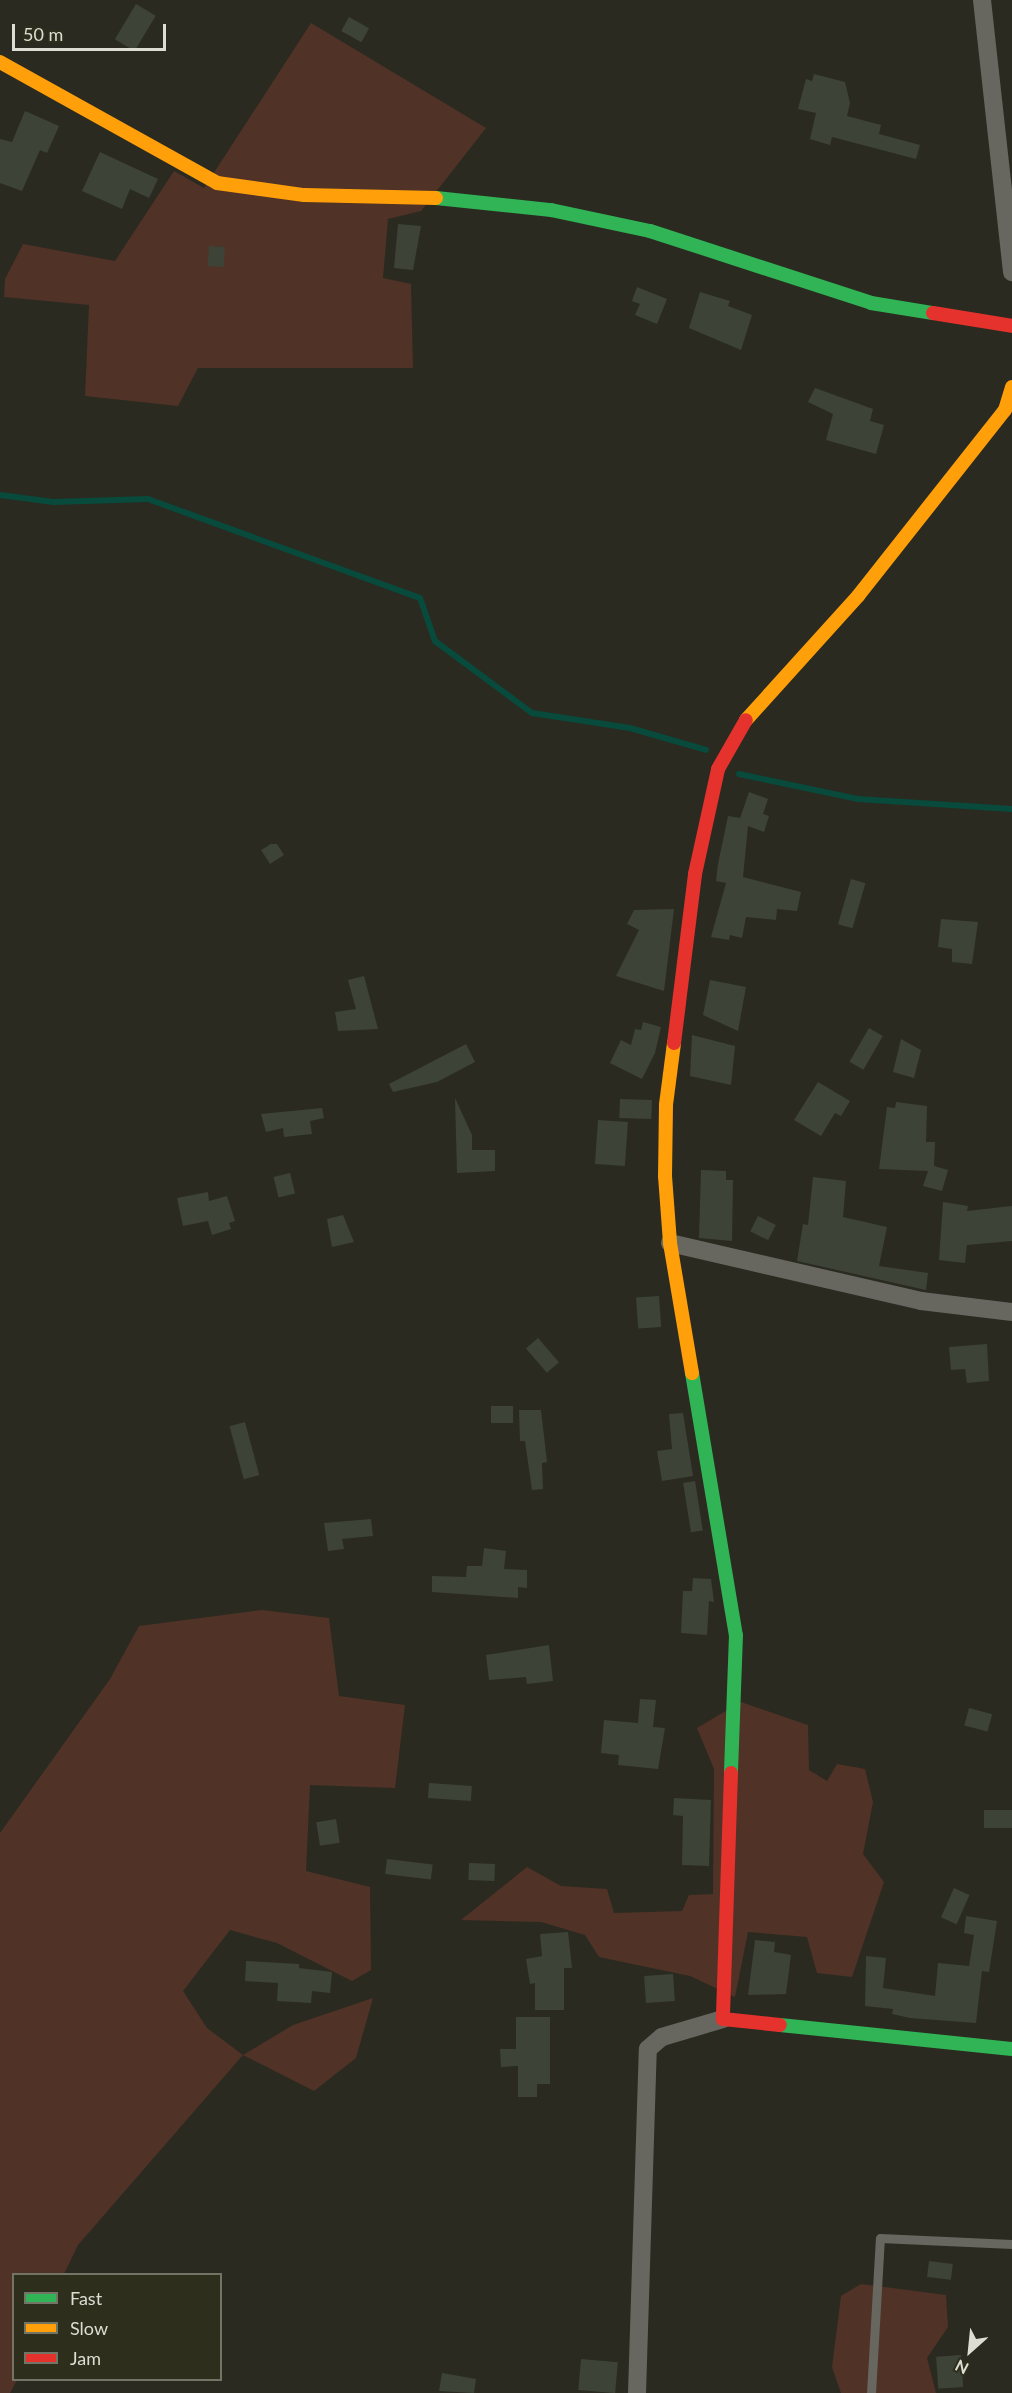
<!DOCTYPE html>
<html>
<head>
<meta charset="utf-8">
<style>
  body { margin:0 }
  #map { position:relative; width:1012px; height:2393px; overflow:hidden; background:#2a2a21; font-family:Lato,sans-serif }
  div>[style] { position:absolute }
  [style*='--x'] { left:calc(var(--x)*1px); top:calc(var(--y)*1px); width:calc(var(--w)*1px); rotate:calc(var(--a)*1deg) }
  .green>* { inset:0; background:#503226 }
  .stream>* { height:6px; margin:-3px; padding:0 3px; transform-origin:3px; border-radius:3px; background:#084a3b }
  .building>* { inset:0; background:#3d4337; transform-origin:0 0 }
  .lane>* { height:9px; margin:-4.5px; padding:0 4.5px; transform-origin:4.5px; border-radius:4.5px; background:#676760 }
  .street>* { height:18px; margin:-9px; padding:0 9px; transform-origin:9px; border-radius:9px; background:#676760 }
  .fast>* { height:14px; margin:-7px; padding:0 7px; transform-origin:7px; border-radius:7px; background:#30b455 }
  .slow>* { height:14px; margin:-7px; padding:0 7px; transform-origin:7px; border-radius:7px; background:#ff9f0a }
  .jam>* { height:14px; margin:-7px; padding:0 7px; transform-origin:7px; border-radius:7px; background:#e5322d }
  span { translate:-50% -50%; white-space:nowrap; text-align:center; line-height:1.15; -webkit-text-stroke:5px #2e2e1d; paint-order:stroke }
  .legend { position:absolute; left:12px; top:2273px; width:210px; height:108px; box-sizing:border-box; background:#2e2e1d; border:2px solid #747466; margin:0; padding:8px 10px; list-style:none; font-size:18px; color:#ddddd3 }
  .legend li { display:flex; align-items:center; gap:12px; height:30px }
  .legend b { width:30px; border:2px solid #747466 }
  .north { position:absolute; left:940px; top:2321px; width:60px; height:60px; -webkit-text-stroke:4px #2e2e1d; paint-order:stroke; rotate:207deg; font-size:16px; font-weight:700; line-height:24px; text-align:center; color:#ddddd3 }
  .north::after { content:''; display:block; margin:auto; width:21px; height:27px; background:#ddddd3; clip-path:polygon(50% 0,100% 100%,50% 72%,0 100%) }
  .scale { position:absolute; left:12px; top:24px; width:154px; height:27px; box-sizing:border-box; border:3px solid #ddddd3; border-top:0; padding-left:8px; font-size:18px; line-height:21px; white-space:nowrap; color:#ddddd3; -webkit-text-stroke:4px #2e2e1d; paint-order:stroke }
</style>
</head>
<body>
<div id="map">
  <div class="green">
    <i style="clip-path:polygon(311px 23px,486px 128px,421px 211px,388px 219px,383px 278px,411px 284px,413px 368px,198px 368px,178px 406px,85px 396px,89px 305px,4px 297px,5px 279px,23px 244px,115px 261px,174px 171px,204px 188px)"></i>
    <i style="clip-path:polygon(262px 1610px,329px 1618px,339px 1696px,405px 1705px,395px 1788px,310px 1785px,306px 1871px,370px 1887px,371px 1970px,352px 1981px,277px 1943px,230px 1930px,183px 1991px,207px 2028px,243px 2055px,293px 2025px,373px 1998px,356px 2058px,314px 2091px,243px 2055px,78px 2245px,64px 2274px,14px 2274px,17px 2380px,10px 2393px,0 2393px,0 1833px,110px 1679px,139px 1626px)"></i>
    <i style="clip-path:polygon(741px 1702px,808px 1725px,809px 1770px,827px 1781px,837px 1764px,865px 1769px,873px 1802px,863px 1854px,884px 1882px,852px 1977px,817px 1973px,807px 1937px,748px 1932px,735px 1997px,690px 1976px,599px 1957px,585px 1935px,541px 1922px,461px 1920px,527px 1867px,561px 1886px,607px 1889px,614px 1913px,682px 1911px,689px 1895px,713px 1894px,714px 1769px,697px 1728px)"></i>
    <i style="clip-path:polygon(861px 2284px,946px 2295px,948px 2327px,927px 2358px,936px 2393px,841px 2393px,832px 2367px,841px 2296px)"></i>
  </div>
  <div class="stream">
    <i style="--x:0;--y:495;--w:54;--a:7.4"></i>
    <i style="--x:54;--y:502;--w:94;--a:-1.8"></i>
    <i style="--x:148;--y:499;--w:289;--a:20"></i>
    <i style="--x:420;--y:598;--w:46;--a:70.8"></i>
    <i style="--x:435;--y:641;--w:121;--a:36.6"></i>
    <i style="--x:532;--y:713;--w:99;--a:8.7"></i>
    <i style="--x:630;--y:728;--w:79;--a:16.1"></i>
    <i style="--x:739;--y:774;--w:122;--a:11.9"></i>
    <i style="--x:858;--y:799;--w:154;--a:3.7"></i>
  </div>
  <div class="building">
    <i style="left:136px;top:4px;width:23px;height:41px;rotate:31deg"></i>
    <i style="left:349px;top:17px;width:23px;height:16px;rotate:29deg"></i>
    <i style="clip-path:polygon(814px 74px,845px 82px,850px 103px,847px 116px,881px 125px,879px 134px,920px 145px,916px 159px,832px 137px,830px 145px,810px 139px,816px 113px,798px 109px,806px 79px,812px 81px)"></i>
    <i style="clip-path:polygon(25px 111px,59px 126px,47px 153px,40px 150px,22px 191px,0 183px,0 139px,12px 142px)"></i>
    <i style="clip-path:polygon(100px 152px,158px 179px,149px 198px,130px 189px,122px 209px,82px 191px)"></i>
    <i style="clip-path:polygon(398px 224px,421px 226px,413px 270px,394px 268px)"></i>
    <i style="left:209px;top:246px;width:16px;height:20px;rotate:4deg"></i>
    <i style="clip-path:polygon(637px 287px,667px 299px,657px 324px,635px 315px,640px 304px,632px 301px)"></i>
    <i style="clip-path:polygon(700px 292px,730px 301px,728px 306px,752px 315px,741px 350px,689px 328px)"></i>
    <i style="clip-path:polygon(815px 388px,873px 409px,870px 421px,884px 425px,876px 454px,826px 440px,833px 414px,808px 402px)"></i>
    <i style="clip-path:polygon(749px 792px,768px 799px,763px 814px,769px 816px,764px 832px,748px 826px,743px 877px,801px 892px,797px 911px,777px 909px,776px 920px,746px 917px,742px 938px,730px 935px,729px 940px,711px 937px,726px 883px,716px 881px,718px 864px,728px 816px,740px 818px)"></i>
    <i style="clip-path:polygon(271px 844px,277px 844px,284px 855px,270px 864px,261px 850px)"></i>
    <i style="left:851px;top:879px;width:15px;height:47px;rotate:16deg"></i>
    <i style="clip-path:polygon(674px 909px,664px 991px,616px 976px,639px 930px,627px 924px,634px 910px)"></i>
    <i style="clip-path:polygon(941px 919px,978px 922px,972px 964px,952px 962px,952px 949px,938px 947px)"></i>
    <i style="clip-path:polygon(364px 976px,378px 1029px,338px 1031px,335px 1012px,356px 1009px,348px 980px)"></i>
    <i style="clip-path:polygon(710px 980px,746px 987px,738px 1031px,703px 1015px)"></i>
    <i style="clip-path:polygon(643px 1022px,661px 1027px,655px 1053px,642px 1079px,610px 1063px,621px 1040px,631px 1045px,635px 1029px,641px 1030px)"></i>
    <i style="left:869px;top:1028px;width:16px;height:39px;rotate:30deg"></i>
    <i style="clip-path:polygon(692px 1035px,735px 1046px,731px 1085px,690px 1076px)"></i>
    <i style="clip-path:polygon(901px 1039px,921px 1050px,914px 1078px,893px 1072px)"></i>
    <i style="clip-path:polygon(466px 1044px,475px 1062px,437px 1082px,393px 1092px,389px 1084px)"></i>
    <i style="clip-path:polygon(818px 1082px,850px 1101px,841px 1116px,835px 1113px,821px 1136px,794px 1120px)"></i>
    <i style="clip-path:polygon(455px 1098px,472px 1135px,472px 1150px,495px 1150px,495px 1171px,457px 1173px)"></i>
    <i style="left:620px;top:1099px;width:32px;height:19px;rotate:2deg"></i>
    <i style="clip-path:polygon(896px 1102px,927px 1106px,926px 1142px,935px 1142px,934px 1166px,948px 1170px,942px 1191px,923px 1186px,928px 1171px,879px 1169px,887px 1107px,895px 1108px)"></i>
    <i style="clip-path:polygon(322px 1108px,324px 1118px,310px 1121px,312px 1134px,284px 1137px,283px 1128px,266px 1132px,261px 1114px)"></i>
    <i style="left:598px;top:1120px;width:30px;height:44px;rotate:4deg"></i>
    <i style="clip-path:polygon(701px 1170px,726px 1171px,726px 1180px,733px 1180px,732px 1241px,699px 1238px)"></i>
    <i style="left:290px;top:1173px;width:21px;height:17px;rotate:76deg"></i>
    <i style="clip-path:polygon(813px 1177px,846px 1181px,843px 1217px,887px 1227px,879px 1266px,928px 1273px,926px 1290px,797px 1261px,803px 1224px,808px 1225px)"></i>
    <i style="clip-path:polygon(208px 1192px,209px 1201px,227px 1196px,235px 1221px,229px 1223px,231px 1229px,212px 1235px,208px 1221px,183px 1226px,177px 1198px)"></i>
    <i style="clip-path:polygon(943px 1202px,968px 1206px,967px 1211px,1012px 1206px,1012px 1241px,967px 1245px,965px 1263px,939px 1260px)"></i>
    <i style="clip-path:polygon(343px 1215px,354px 1242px,332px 1247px,327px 1219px)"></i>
    <i style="left:758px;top:1216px;width:20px;height:17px;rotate:27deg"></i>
    <i style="left:659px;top:1296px;width:31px;height:23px;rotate:86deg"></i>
    <i style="left:538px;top:1338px;width:32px;height:16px;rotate:49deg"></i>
    <i style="clip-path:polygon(987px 1344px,989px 1381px,967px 1383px,965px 1369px,951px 1370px,949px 1347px)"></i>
    <i style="left:491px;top:1406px;width:22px;height:17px"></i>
    <i style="clip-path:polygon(519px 1410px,541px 1410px,547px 1462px,542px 1463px,543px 1489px,532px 1490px,525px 1441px,520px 1441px)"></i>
    <i style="clip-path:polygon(683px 1413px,693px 1476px,662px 1481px,657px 1451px,672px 1449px,669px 1414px)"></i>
    <i style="left:245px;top:1422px;width:55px;height:16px;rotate:75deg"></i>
    <i style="left:695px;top:1481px;width:50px;height:12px;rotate:81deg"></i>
    <i style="clip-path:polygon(371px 1519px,373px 1536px,342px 1539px,344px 1549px,328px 1551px,324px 1523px)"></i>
    <i style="clip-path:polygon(484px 1548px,506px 1551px,504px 1569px,527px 1570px,527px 1588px,518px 1587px,518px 1598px,432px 1592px,432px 1576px,466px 1577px,467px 1566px,482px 1566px)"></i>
    <i style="clip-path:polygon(693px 1578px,711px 1579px,714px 1602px,709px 1601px,707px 1635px,681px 1633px,683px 1591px,692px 1591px)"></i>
    <i style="clip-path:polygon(549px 1645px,553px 1681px,527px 1684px,526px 1677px,489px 1680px,486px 1655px)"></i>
    <i style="clip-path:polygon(640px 1699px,656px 1700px,653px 1727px,665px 1728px,658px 1769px,618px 1765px,619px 1755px,601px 1753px,604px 1720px,638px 1723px)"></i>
    <i style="left:969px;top:1708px;width:24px;height:18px;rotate:15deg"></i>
    <i style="left:429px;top:1783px;width:43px;height:15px;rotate:4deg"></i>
    <i style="clip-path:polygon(674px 1798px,711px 1800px,709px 1866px,682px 1865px,683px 1816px,673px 1815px)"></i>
    <i style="left:984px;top:1810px;width:28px;height:18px"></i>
    <i style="left:336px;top:1819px;width:24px;height:20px;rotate:81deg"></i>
    <i style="left:387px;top:1859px;width:46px;height:15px;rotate:7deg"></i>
    <i style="left:469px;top:1863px;width:26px;height:17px;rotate:2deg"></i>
    <i style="left:954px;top:1888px;width:17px;height:32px;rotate:24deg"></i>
    <i style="clip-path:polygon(966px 1916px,997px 1921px,989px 1972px,982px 1971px,976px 2023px,910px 2018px,892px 2014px,893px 2009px,865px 2006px,866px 1956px,886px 1958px,883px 1988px,935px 1996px,938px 1963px,969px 1966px,974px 1935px,964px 1933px)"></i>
    <i style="clip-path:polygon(568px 1932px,572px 1968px,564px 1968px,564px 2010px,535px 2010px,535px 1983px,530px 1984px,526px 1959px,542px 1956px,540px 1934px)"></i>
    <i style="clip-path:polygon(755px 1940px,775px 1942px,774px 1952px,791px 1955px,786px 1994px,748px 1995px)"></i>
    <i style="clip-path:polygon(246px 1961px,299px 1964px,299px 1968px,332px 1972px,330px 1993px,312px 1991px,311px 2003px,277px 2001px,278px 1983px,245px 1981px)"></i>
    <i style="left:673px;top:1974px;width:27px;height:29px;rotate:86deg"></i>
    <i style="clip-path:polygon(516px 2017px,550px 2017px,550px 2084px,537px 2084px,537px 2097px,518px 2097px,518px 2066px,501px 2067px,500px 2049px,516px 2049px)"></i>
    <i style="left:929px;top:2261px;width:24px;height:16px;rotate:7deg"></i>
    <i style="left:961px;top:2355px;width:32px;height:25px;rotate:86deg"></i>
    <i style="left:581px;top:2359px;width:37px;height:31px;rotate:5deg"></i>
    <i style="clip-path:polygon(442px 2373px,476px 2379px,474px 2393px,439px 2391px)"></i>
  </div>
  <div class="lane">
    <i style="--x:871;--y:2393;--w:155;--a:-86.7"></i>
    <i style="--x:880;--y:2238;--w:132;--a:2.6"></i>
  </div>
  <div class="street">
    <i style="--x:982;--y:0;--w:274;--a:83.7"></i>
    <i style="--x:670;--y:1243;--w:258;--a:13"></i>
    <i style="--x:921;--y:1301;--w:92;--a:6.9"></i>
    <i style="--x:637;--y:2393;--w:344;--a:-88.2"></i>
    <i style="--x:648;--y:2049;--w:18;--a:-41"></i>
    <i style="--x:662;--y:2037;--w:64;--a:-16.4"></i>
  </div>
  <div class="fast">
    <i style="--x:436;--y:198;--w:116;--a:6"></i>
    <i style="--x:551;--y:210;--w:101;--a:12"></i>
    <i style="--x:650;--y:231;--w:232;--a:18"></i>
    <i style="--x:871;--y:303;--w:63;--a:9.2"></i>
    <i style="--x:692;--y:1373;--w:266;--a:80.5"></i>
    <i style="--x:736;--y:1635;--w:138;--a:92.1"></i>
    <i style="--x:780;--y:2025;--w:233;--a:5.9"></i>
  </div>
  <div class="slow">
    <i style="--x:0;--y:62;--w:248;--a:29.1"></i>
    <i style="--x:217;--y:183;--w:88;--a:7.9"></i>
    <i style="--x:304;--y:195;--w:132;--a:1.3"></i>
    <i style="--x:746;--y:720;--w:167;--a:-47.9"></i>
    <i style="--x:858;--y:596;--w:237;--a:-51.7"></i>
    <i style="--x:1005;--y:410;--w:24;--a:-73"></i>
    <i style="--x:674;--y:1043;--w:63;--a:97.4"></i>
    <i style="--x:666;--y:1105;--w:71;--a:90.8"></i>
    <i style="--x:665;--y:1176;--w:67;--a:85.7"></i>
    <i style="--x:670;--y:1243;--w:132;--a:80.4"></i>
  </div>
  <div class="jam">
    <i style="--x:933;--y:313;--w:80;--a:9.3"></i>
    <i style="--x:674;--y:1043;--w:170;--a:-82.9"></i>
    <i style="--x:695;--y:874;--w:107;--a:-77.6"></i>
    <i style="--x:718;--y:769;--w:56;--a:-60.3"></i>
    <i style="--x:731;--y:1773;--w:246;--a:91.9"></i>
    <i style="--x:723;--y:2019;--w:57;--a:6"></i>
  </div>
  <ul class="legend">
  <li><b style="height:8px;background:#30b455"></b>Fast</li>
  <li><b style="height:8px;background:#ff9f0a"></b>Slow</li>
  <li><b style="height:8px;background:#e5322d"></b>Jam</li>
  </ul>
  <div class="north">N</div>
  <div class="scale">50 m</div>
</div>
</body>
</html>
